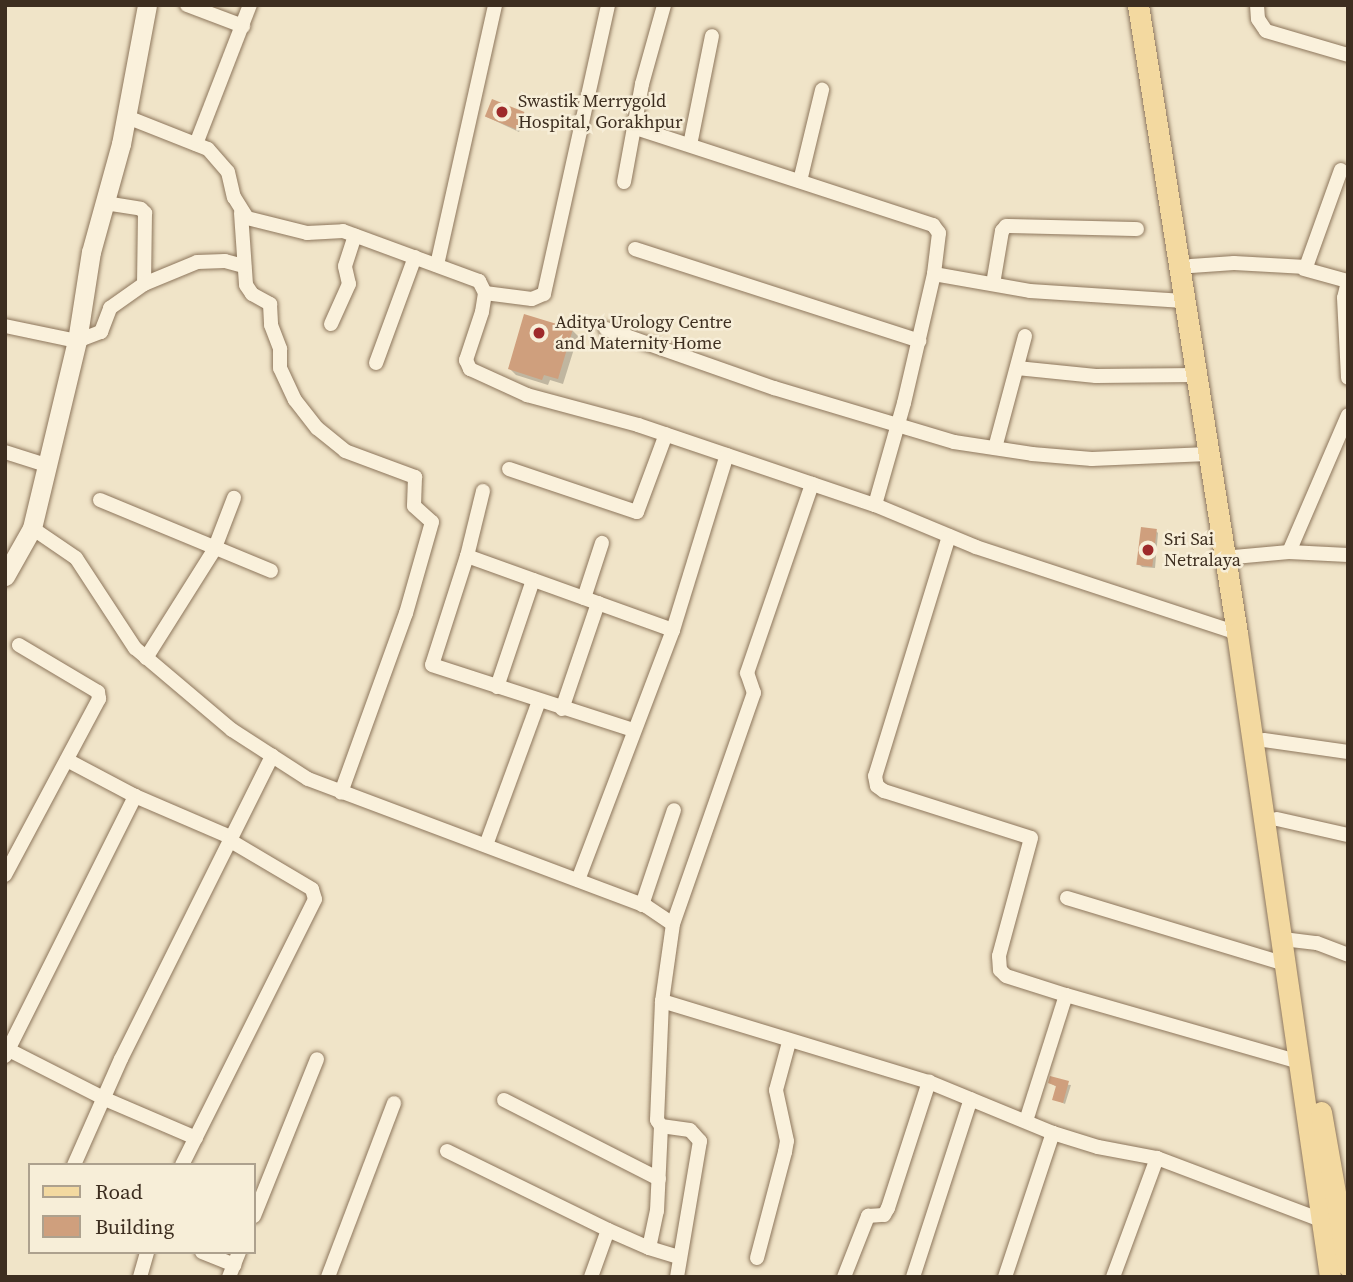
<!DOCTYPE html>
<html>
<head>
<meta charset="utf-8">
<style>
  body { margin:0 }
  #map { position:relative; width:1353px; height:1282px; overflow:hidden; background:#f0e4c8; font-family:"Source Serif 4",serif }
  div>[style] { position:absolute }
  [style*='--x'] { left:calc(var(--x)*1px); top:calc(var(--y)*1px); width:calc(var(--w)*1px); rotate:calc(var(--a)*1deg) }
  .shadow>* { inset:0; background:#0003 }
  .building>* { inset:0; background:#cf9f7d; transform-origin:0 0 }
  .roads { filter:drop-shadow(0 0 2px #8d765c) drop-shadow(0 0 2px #8d765c) }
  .street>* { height:14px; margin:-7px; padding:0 7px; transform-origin:7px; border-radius:7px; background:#faf1dc }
  .secondary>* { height:19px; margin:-9.5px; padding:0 9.5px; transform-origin:9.5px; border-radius:9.5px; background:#faf1dc }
  .primary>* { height:21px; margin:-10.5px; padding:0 10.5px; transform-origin:10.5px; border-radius:10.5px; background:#f3d9a0 }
  .dots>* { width:19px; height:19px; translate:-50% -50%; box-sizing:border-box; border:4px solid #f7eed8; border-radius:50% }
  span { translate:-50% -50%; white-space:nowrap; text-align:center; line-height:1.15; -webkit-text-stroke:5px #f7eed8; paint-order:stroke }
  .poi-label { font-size:18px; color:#3d2e20 }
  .left { translate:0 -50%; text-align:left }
  .frame { position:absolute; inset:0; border:7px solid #3d2e20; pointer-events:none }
  .legend { position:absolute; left:28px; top:1163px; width:228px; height:91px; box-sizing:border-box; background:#f7eed8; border:2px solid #ada18e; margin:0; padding:9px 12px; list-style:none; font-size:21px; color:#3d2e20 }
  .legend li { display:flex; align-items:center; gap:14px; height:35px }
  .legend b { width:35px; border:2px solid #ada18e }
</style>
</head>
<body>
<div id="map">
  <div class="shadow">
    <i style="clip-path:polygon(523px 113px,526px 116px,519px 132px,487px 117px)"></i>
    <i style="clip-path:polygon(572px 330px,578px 336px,563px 384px,550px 380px,548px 385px,516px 375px,510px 369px)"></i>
    <i style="clip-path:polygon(1156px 531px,1158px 533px,1155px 568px,1142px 567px,1139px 564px)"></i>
    <i style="clip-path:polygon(1050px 1083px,1071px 1085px,1065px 1104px,1054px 1099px,1057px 1087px)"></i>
  </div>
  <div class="building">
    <i style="left:492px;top:99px;width:35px;height:19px;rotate:22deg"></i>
    <i style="clip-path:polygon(524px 314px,573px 329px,558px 379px,544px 375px,542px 380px,508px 369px)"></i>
    <i style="left:1141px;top:527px;width:16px;height:38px;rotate:7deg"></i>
    <i style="clip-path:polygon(1050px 1076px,1069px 1081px,1063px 1103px,1052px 1100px,1056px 1086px,1048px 1083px)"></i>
  </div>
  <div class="roads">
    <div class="street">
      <i style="--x:187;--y:5;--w:60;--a:20.6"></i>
      <i style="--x:1257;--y:5;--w:14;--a:86"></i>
      <i style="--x:1258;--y:19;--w:14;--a:56"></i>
      <i style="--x:1266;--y:31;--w:85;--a:16.3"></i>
      <i style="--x:127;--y:117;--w:87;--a:21.6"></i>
      <i style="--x:208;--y:149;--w:30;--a:49"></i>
      <i style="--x:228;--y:172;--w:26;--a:77"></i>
      <i style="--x:234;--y:197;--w:25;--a:58"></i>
      <i style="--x:247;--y:218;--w:62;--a:14"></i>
      <i style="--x:307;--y:233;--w:36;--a:-3"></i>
      <i style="--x:343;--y:231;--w:145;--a:20.2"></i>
      <i style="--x:479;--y:281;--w:13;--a:63"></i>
      <i style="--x:485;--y:293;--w:19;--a:99"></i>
      <i style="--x:482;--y:312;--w:51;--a:108.4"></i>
      <i style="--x:466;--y:360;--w:10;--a:66"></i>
      <i style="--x:470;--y:369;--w:63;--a:24.5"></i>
      <i style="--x:527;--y:395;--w:115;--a:15.1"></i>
      <i style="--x:638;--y:425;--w:250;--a:18.7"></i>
      <i style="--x:875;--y:505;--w:109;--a:22.6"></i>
      <i style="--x:976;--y:547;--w:275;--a:18.2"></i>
      <i style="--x:633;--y:127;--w:316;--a:18.1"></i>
      <i style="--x:933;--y:225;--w:10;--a:53"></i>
      <i style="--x:939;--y:233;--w:41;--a:97"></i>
      <i style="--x:934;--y:274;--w:132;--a:103.1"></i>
      <i style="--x:904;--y:403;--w:106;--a:105.9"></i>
      <i style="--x:196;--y:144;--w:149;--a:-68.8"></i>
      <i style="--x:690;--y:145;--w:111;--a:-78.6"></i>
      <i style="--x:800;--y:181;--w:94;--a:-76.4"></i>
      <i style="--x:624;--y:182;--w:100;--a:-79.6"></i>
      <i style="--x:642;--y:84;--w:82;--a:-74.4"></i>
      <i style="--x:105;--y:203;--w:36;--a:9"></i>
      <i style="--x:141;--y:209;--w:6;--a:45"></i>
      <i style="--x:145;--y:213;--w:71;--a:90.8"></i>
      <i style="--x:241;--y:213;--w:72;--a:86"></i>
      <i style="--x:246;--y:285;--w:11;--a:56"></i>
      <i style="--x:252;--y:294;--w:21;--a:29"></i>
      <i style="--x:270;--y:304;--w:21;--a:87"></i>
      <i style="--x:271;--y:325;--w:26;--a:69"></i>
      <i style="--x:280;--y:349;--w:19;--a:90"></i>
      <i style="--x:280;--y:368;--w:35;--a:65"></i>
      <i style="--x:295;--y:400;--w:36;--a:52"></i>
      <i style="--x:317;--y:428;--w:36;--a:39"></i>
      <i style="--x:345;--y:451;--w:75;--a:20.4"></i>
      <i style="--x:415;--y:477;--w:29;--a:92"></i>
      <i style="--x:414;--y:506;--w:24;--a:42"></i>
      <i style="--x:432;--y:522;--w:95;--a:105.9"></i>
      <i style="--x:406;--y:613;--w:191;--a:109.9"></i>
      <i style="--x:635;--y:249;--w:299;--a:17.9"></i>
      <i style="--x:437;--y:265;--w:266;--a:-77.4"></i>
      <i style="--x:1191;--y:266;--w:43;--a:-4"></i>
      <i style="--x:1234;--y:263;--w:72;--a:3.2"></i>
      <i style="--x:1306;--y:267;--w:103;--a:-70.2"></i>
      <i style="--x:1304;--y:269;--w:46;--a:15.3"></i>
      <i style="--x:934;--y:274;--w:97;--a:10"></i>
      <i style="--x:1030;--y:291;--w:154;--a:3.7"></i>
      <i style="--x:1348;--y:282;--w:16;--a:104"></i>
      <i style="--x:1344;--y:298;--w:80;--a:87.1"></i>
      <i style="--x:993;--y:284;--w:54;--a:-80.4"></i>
      <i style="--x:1002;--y:231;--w:6;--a:-51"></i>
      <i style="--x:1006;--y:226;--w:131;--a:1.3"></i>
      <i style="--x:485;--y:293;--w:47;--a:7.3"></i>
      <i style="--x:532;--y:299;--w:13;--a:-23"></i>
      <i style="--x:544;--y:294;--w:296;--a:-77.5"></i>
      <i style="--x:331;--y:324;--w:44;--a:-65.8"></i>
      <i style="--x:349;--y:284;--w:18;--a:-103"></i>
      <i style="--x:345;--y:266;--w:32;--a:-72"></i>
      <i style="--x:5;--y:326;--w:74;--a:11.8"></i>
      <i style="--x:77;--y:341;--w:26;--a:-21"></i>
      <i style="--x:101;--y:332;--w:26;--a:-69"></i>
      <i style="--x:110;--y:308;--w:42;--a:-35.2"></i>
      <i style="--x:144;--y:284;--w:57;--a:-22.5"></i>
      <i style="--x:197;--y:262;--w:28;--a:-2"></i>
      <i style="--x:225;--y:261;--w:20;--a:15"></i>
      <i style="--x:606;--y:329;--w:178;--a:19.4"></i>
      <i style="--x:774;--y:388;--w:188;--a:16.7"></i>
      <i style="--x:954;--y:442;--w:79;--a:8.7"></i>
      <i style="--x:1032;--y:454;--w:60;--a:4.8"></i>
      <i style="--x:1092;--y:459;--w:116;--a:-2.5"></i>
      <i style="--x:376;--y:363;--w:113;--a:-69.8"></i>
      <i style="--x:1017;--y:368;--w:79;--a:5.8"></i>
      <i style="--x:1096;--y:376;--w:100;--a:-0.6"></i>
      <i style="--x:995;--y:448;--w:116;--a:-75"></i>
      <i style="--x:5;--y:452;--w:43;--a:17.6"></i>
      <i style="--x:509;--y:469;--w:135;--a:18.6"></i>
      <i style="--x:637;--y:512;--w:83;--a:-69.6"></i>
      <i style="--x:483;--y:491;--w:67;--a:103.8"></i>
      <i style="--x:467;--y:556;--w:219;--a:19.8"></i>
      <i style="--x:673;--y:630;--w:183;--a:-72.9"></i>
      <i style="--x:100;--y:500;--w:185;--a:22.5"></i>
      <i style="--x:32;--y:528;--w:53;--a:34.3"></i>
      <i style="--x:76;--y:558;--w:108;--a:56.8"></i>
      <i style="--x:135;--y:648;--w:127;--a:40.2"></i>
      <i style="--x:232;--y:730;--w:90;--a:32.8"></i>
      <i style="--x:308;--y:779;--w:361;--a:20.6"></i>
      <i style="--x:646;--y:906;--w:32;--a:34"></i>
      <i style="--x:673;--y:924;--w:78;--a:98.1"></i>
      <i style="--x:662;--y:1001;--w:279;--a:16.9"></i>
      <i style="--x:929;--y:1082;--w:134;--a:22.4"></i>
      <i style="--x:1053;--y:1133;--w:47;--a:17.3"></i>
      <i style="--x:1098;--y:1147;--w:60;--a:10.6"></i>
      <i style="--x:1157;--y:1158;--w:175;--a:20.7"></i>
      <i style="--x:949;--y:536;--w:251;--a:107.1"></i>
      <i style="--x:875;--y:776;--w:10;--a:79"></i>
      <i style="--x:877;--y:786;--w:9;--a:36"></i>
      <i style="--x:884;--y:791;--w:154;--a:17.7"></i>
      <i style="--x:1031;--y:838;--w:122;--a:105.2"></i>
      <i style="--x:999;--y:956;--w:14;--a:86"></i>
      <i style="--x:1000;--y:970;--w:8;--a:45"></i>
      <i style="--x:1006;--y:976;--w:63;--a:17.6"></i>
      <i style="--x:1066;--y:995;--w:242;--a:16"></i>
      <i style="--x:1289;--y:552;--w:149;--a:-66.7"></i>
      <i style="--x:467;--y:556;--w:114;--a:107.8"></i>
      <i style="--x:432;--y:665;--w:211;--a:17.9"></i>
      <i style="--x:1234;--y:557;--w:55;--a:-5.2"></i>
      <i style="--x:1289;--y:552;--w:59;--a:2.9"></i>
      <i style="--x:584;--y:598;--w:58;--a:-71.9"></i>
      <i style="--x:146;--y:658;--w:128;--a:-57.8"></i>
      <i style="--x:214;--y:550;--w:56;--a:-69"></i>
      <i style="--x:497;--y:687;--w:113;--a:-71.4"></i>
      <i style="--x:562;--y:709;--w:112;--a:-71.2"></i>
      <i style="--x:1264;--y:740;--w:85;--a:8.1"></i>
      <i style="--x:135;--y:796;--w:103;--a:23.3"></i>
      <i style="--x:1277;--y:819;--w:73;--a:12.7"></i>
      <i style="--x:486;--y:845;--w:153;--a:-69.8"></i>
      <i style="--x:5;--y:875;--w:200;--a:-61.9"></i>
      <i style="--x:99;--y:699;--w:7;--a:-98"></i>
      <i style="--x:98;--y:692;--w:92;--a:-149.3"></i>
      <i style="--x:578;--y:880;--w:267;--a:-69.2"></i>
      <i style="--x:1067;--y:898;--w:229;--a:16.8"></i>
      <i style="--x:642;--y:905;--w:100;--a:-71.4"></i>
      <i style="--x:673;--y:924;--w:245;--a:-70.7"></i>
      <i style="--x:754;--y:693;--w:21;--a:-109"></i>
      <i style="--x:747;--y:673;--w:200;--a:-71"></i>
      <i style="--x:1283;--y:939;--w:34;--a:7"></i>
      <i style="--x:1317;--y:943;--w:33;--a:21"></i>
      <i style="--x:662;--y:1001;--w:119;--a:92.4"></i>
      <i style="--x:657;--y:1120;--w:7;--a:56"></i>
      <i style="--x:661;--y:1126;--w:29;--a:8"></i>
      <i style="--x:690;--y:1130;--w:15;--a:48"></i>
      <i style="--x:700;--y:1141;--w:138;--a:99.6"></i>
      <i style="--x:5;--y:1048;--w:112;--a:27"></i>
      <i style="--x:105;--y:1099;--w:99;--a:23.2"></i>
      <i style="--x:5;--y:1056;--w:291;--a:-63.4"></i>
      <i style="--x:135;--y:796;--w:77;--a:-152.1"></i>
      <i style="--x:504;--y:1100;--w:174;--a:27"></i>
      <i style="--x:1026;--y:1121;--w:132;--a:-72.4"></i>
      <i style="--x:447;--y:1151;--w:179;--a:26.1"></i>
      <i style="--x:608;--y:1230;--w:45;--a:23.7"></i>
      <i style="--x:649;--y:1248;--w:31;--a:17"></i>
      <i style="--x:74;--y:1165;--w:116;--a:-66.1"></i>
      <i style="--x:121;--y:1059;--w:339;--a:-63.5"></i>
      <i style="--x:182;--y:1165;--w:297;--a:-63.4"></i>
      <i style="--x:315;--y:899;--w:10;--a:-107"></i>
      <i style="--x:312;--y:889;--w:96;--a:-149.4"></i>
      <i style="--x:254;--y:1216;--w:169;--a:-68.1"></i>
      <i style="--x:649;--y:1248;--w:38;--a:-78"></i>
      <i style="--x:657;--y:1211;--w:85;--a:-87.3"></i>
      <i style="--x:202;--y:1252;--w:35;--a:22"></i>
      <i style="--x:757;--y:1258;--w:110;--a:-75.2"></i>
      <i style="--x:785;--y:1152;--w:11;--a:-80"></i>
      <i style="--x:787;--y:1141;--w:52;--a:-102.2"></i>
      <i style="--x:776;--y:1090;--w:50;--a:-74.8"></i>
      <i style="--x:140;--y:1277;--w:26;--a:-74"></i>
      <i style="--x:229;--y:1277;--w:27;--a:-68"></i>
      <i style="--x:328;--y:1277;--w:186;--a:-69.2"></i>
      <i style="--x:591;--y:1277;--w:50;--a:-70.1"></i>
      <i style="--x:844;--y:1277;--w:66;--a:-68.5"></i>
      <i style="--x:868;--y:1216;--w:16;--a:-4"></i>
      <i style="--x:884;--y:1215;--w:8;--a:-60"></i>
      <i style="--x:888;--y:1208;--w:133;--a:-72"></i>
      <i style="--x:913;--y:1277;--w:187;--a:-72"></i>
      <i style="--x:1005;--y:1277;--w:152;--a:-71.6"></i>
      <i style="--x:1113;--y:1277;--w:127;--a:-69.7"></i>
    </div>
    <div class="secondary">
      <i style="--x:5;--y:576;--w:55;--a:-60.6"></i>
      <i style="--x:32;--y:528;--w:192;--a:-76.5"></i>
      <i style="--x:77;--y:341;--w:90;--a:-81.1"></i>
      <i style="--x:91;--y:252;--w:112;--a:-74.5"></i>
      <i style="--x:121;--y:144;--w:141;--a:-79.4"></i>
    </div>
    <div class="primary">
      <i style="--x:1138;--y:5;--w:636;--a:81.04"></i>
      <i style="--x:1237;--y:633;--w:651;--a:81.78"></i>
      <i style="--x:1321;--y:1112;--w:156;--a:80.1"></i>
    </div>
  </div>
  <div class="dots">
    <i style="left:502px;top:112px;background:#9e2a2b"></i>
    <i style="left:539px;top:333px;background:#9e2a2b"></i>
    <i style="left:1148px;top:550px;background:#9e2a2b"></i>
  </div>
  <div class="poi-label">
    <span class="left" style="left:518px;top:112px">Swastik Merrygold<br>Hospital, Gorakhpur</span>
    <span class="left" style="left:555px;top:333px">Aditya Urology Centre<br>and Maternity Home</span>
    <span class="left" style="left:1164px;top:550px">Sri Sai<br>Netralaya</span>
  </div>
  <div class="frame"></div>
  <ul class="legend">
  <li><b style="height:9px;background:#f3d9a0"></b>Road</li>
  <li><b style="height:19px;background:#cf9f7d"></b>Building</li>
  </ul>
</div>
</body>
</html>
